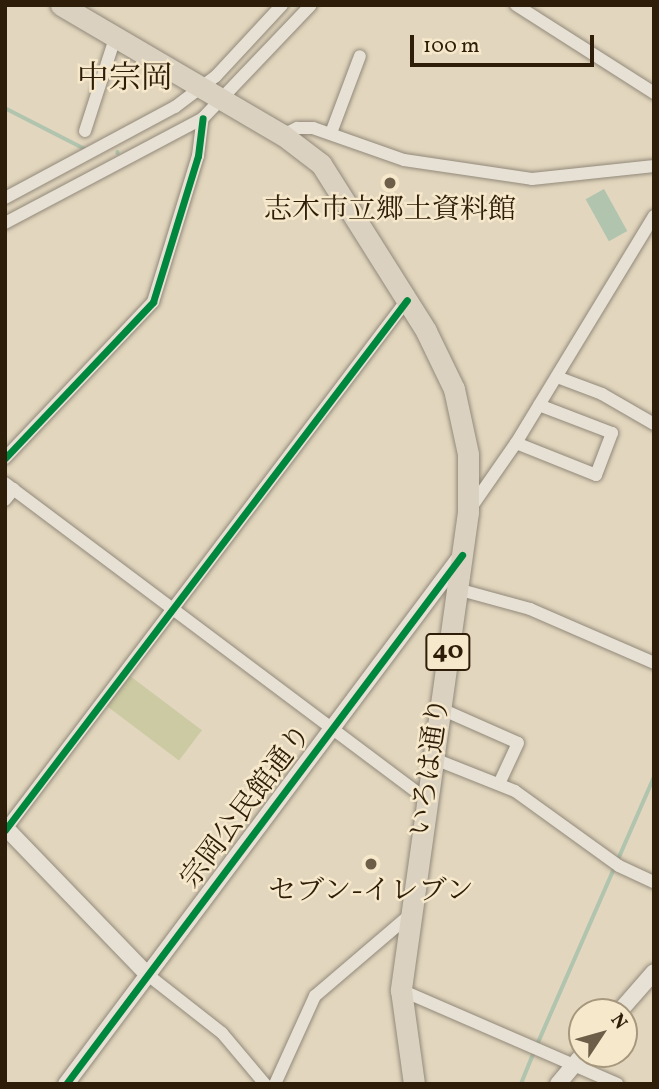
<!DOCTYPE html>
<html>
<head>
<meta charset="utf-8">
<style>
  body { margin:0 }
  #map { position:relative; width:659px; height:1089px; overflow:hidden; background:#e2d6be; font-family:Vollkorn,"Noto Serif JP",serif }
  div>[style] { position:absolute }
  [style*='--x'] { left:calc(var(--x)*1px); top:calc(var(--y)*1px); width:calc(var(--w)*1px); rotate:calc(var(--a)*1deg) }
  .green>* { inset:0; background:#cbcaa2; transform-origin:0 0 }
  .water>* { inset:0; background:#b0c4ae; transform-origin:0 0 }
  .stream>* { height:3.5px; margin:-1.75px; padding:0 1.75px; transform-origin:1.75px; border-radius:1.75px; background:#b0c4ae }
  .roads { filter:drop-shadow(0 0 2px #928979) drop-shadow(0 0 2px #928979) }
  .minor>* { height:12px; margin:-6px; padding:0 6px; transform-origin:6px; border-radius:6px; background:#e7e1d5 }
  .tertiary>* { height:16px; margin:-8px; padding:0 8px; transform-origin:8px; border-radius:8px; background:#e7e1d5 }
  .primary>* { height:21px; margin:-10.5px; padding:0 10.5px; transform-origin:10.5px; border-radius:10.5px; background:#dad1c1 }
  .cycleway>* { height:7px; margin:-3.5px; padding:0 3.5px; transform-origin:3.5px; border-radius:3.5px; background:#00873e }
  .dots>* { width:19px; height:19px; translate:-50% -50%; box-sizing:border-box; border:4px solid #f6e8cb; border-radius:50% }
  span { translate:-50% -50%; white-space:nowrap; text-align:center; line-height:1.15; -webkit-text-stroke:5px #f6e8cb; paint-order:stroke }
  .shield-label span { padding:2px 5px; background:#f6e8cb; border:2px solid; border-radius:5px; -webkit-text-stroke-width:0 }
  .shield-label { font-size:26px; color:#2d1d09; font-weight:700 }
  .poi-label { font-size:28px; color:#2d1d09 }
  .street-label { font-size:28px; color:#2d1d09 }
  .quarter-label { font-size:32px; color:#2d1d09 }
  .frame { position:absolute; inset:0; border:7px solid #2d1d09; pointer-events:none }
  .north { position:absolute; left:568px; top:998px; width:70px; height:70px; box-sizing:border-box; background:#f6e8cb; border:2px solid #a6977d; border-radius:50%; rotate:54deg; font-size:19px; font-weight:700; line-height:28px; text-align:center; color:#2d1d09 }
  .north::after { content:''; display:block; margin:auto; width:24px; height:32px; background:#6c5e48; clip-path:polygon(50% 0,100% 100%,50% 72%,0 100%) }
  .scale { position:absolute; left:410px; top:35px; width:184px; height:32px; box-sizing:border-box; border:4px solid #2d1d09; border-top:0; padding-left:9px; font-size:21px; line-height:24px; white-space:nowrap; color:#2d1d09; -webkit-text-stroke:5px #f6e8cb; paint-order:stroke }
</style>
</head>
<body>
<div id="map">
  <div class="green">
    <i style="left:130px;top:676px;width:90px;height:38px;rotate:37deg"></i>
  </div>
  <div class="water">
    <i style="left:604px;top:189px;width:48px;height:21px;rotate:61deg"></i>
  </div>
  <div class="stream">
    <i style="--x:5;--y:108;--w:90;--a:27.1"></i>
    <i style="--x:118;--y:152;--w:1;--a:90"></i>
    <i style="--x:537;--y:1045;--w:292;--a:-66.4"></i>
    <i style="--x:521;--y:1084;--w:35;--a:-68"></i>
  </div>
  <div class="roads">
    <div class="minor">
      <i style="--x:516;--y:5;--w:164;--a:32.5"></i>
      <i style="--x:85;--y:131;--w:98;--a:-72.1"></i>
      <i style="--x:331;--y:133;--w:82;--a:-69.4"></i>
      <i style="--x:283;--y:135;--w:16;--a:-27"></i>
      <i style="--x:297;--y:128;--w:16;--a:0"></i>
      <i style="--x:313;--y:128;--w:96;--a:19.4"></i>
      <i style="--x:404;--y:160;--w:129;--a:8.4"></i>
      <i style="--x:532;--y:179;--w:123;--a:-6.1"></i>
      <i style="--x:5;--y:198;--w:193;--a:-28.2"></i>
      <i style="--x:175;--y:107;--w:51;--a:-37.1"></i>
      <i style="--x:216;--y:76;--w:97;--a:-47.1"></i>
      <i style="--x:5;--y:223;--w:224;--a:-27.9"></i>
      <i style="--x:203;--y:118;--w:156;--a:-46.3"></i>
      <i style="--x:557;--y:377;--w:48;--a:20.7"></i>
      <i style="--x:602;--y:394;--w:60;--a:30"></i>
      <i style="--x:516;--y:443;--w:86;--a:21.8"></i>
      <i style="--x:596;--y:475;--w:45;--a:-69.1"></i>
      <i style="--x:612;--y:433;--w:78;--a:-159"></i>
      <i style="--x:5;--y:458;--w:215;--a:-46.5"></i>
      <i style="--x:153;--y:302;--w:153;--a:-72.9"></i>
      <i style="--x:198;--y:156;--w:38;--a:-83"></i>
      <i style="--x:5;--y:483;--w:526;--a:36.89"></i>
      <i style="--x:5;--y:500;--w:14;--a:-51"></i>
      <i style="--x:468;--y:512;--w:84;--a:-55.2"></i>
      <i style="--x:516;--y:443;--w:266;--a:-58.7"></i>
      <i style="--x:457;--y:589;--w:76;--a:15.3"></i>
      <i style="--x:530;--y:609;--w:135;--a:23.5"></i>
      <i style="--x:439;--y:708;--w:86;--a:23.9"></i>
      <i style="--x:518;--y:743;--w:45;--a:114.9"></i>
      <i style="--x:432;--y:758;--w:89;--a:21.7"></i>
      <i style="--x:515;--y:791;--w:128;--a:35.8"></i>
      <i style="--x:619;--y:866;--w:38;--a:25"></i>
      <i style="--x:5;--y:830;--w:665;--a:-52.82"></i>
      <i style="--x:148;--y:975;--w:94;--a:38.1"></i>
      <i style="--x:222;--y:1033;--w:67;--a:49.9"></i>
      <i style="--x:401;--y:990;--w:236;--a:23.5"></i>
      <i style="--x:275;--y:1084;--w:97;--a:-65.6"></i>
      <i style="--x:315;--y:996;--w:125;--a:-40.5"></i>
    </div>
    <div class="tertiary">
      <i style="--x:5;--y:827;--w:206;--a:46"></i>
      <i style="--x:619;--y:1012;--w:53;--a:-48.8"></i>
      <i style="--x:66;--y:1084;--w:659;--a:-53.2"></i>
      <i style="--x:558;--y:1084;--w:39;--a:-50"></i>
    </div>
    <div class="primary">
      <i style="--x:61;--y:5;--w:257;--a:30.4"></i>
      <i style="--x:283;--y:135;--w:48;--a:37.3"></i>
      <i style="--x:321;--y:164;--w:197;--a:57.8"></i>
      <i style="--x:426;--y:331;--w:64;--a:64.2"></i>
      <i style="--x:454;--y:389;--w:66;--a:77.8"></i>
      <i style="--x:468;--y:454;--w:58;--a:90"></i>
      <i style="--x:468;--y:512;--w:483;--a:98"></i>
      <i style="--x:401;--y:990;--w:95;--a:82.1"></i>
    </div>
  </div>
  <div class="cycleway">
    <i style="--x:5;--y:458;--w:215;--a:-46.5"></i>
    <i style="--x:153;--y:302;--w:153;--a:-72.9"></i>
    <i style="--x:198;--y:156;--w:38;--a:-83"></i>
    <i style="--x:5;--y:830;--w:665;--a:-52.82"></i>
    <i style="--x:66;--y:1084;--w:661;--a:-53.18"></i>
  </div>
  <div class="dots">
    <i style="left:390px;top:183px;background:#6c5e48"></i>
    <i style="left:371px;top:864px;background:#6c5e48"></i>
  </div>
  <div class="shield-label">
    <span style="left:448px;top:652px">40</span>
  </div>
  <div class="poi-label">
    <span style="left:390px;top:211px">志木市立郷土資料館</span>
    <span style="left:371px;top:892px">セブン-イレブン</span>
  </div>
  <div class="street-label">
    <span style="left:431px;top:767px;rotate:-82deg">いろは通り</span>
    <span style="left:247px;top:807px;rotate:-53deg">宗岡公民館通り</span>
  </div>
  <div class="quarter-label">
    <span style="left:125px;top:80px">中宗岡</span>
  </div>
  <div class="frame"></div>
  <div class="north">N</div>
  <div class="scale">100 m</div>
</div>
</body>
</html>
